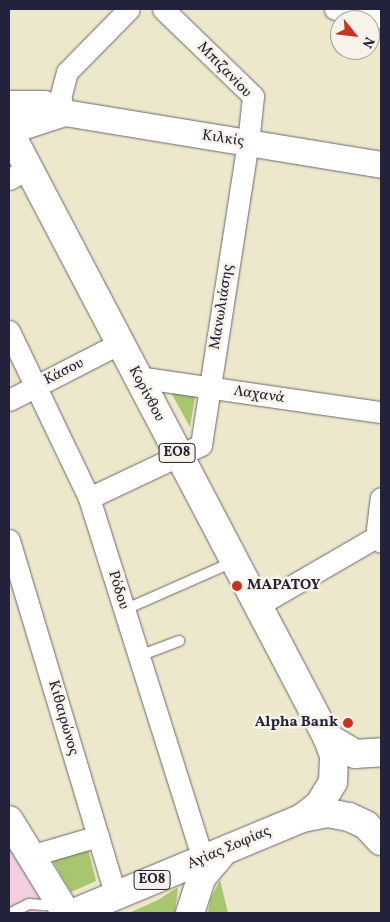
<!DOCTYPE html>
<html>
<head>
<meta charset="utf-8">
<style>
  body { margin:0 }
  #map { position:relative; width:390px; height:922px; overflow:hidden; background:#ede7cb; font-family:Vollkorn,serif }
  div>[style] { position:absolute }
  [style*='--x'] { left:calc(var(--x)*1px); top:calc(var(--y)*1px); width:calc(var(--w)*1px); rotate:calc(var(--a)*1deg) }
  .built>* { inset:0; background:#f3cfdf }
  .green>* { inset:0; background:#a7c66e }
  .roads { filter:drop-shadow(0 0 1px #69676d) drop-shadow(0 0 1px #69676d) }
  .service>* { height:10px; margin:-5px; padding:0 5px; transform-origin:5px; border-radius:5px; background:#fff }
  .minor>* { height:21px; margin:-10.5px; padding:0 10.5px; transform-origin:10.5px; border-radius:10.5px; background:#fff }
  .tertiary>* { height:26px; margin:-13px; padding:0 13px; transform-origin:13px; border-radius:13px; background:#fff }
  .secondary>* { height:28px; margin:-14px; padding:0 14px; transform-origin:14px; border-radius:14px; background:#fff }
  .primary>* { height:28px; margin:-14px; padding:0 14px; transform-origin:14px; border-radius:14px; background:#fff }
  .dots>* { width:14px; height:14px; translate:-50% -50%; box-sizing:border-box; border:2px solid #f7f3e8; border-radius:50% }
  span { translate:-50% -50%; white-space:nowrap; text-align:center; line-height:1.15; -webkit-text-stroke:5px #f7f3e8; paint-order:stroke }
  .shield-label span { padding:1px 4px; background:#f7f3e8; border:1px solid; border-radius:4px; -webkit-text-stroke-width:0 }
  .shield-label { font-size:14px; color:#22223b; font-weight:700 }
  .street-label { font-size:15px; color:#22223b }
  .poi-label { font-size:15px; color:#22223b; font-weight:700 }
  .left { translate:0 -50%; text-align:left }
  .right { translate:-100% -50%; text-align:right }
  .frame { position:absolute; inset:0; border:10px solid #22223b; pointer-events:none }
  .north { position:absolute; left:330px; top:10px; width:50px; height:50px; box-sizing:border-box; background:#f7f3e8; border:1px solid #a29fa3; border-radius:50%; rotate:119deg; font-size:14px; font-weight:700; line-height:20px; text-align:center; color:#22223b }
  .north::after { content:''; display:block; margin:auto; width:18px; height:22px; background:#c8321e; clip-path:polygon(50% 0,100% 100%,50% 72%,0 100%) }
</style>
</head>
<body>
<div id="map">
  <div class="built">
    <i style="clip-path:polygon(9px 844px,41px 890px,33px 913px,9px 913px)"></i>
  </div>
  <div class="green">
    <i style="clip-path:polygon(168px 387px,196px 391px,190px 427px)"></i>
    <i style="clip-path:polygon(88px 849px,96px 881px,71px 892px,48px 853px)"></i>
    <i style="clip-path:polygon(220px 880px,228px 913px,208px 913px,210px 900px)"></i>
    <i style="clip-path:polygon(178px 887px,175px 913px,129px 913px,158px 900px)"></i>
  </div>
  <div class="roads">
    <div class="service">
      <i style="--x:124;--y:610;--w:119;--a:-23.8"></i>
      <i style="--x:139;--y:656;--w:43;--a:-20.6"></i>
      <i style="--x:11;--y:913;--w:20;--a:-27"></i>
      <i style="--x:29;--y:904;--w:29;--a:4"></i>
    </div>
    <div class="minor">
      <i style="--x:335;--y:9;--w:47;--a:11.1"></i>
      <i style="--x:65;--y:113;--w:16;--a:-108"></i>
      <i style="--x:60;--y:98;--w:27;--a:-75"></i>
      <i style="--x:67;--y:72;--w:88;--a:-45.5"></i>
      <i style="--x:9;--y:179;--w:21;--a:-28"></i>
      <i style="--x:9;--y:331;--w:185;--a:64.4"></i>
      <i style="--x:89;--y:498;--w:379;--a:72.5"></i>
      <i style="--x:137;--y:377;--w:246;--a:8.2"></i>
      <i style="--x:9;--y:400;--w:125;--a:-27.2"></i>
      <i style="--x:89;--y:498;--w:124;--a:-25.3"></i>
      <i style="--x:201;--y:445;--w:306;--a:-81.2"></i>
      <i style="--x:248;--y:143;--w:47;--a:-83.9"></i>
      <i style="--x:253;--y:96;--w:125;--a:-136"></i>
      <i style="--x:376;--y:537;--w:39;--a:-83"></i>
      <i style="--x:9;--y:540;--w:372;--a:73.3"></i>
      <i style="--x:257;--y:606;--w:138;--a:-30.1"></i>
      <i style="--x:376;--y:537;--w:7;--a:45"></i>
      <i style="--x:30;--y:856;--w:71;--a:-16.4"></i>
    </div>
    <div class="tertiary">
      <i style="--x:9;--y:104;--w:35;--a:0"></i>
      <i style="--x:44;--y:104;--w:23;--a:23"></i>
      <i style="--x:65;--y:113;--w:320;--a:9.3"></i>
      <i style="--x:9;--y:131;--w:59;--a:-17.8"></i>
    </div>
    <div class="secondary">
      <i style="--x:327;--y:737;--w:33;--a:31"></i>
      <i style="--x:355;--y:754;--w:26;--a:-4"></i>
    </div>
    <div class="primary">
      <i style="--x:9;--y:131;--w:684;--a:62.31"></i>
      <i style="--x:327;--y:737;--w:19;--a:69"></i>
      <i style="--x:334;--y:755;--w:27;--a:92"></i>
      <i style="--x:333;--y:782;--w:26;--a:121"></i>
      <i style="--x:320;--y:804;--w:23;--a:142"></i>
      <i style="--x:9;--y:820;--w:109;--a:58.5"></i>
      <i style="--x:74;--y:913;--w:247;--a:-22.6"></i>
      <i style="--x:302;--y:818;--w:26;--a:-11"></i>
      <i style="--x:328;--y:813;--w:21;--a:11"></i>
      <i style="--x:349;--y:817;--w:19;--a:25"></i>
      <i style="--x:366;--y:825;--w:22;--a:47"></i>
      <i style="--x:190;--y:913;--w:38;--a:-72"></i>
      <i style="--x:202;--y:877;--w:31;--a:-50"></i>
    </div>
  </div>
  <div class="dots">
    <i style="left:237px;top:586px;background:#c8321e"></i>
    <i style="left:348px;top:723px;background:#c8321e"></i>
  </div>
  <div class="shield-label">
    <span style="left:177px;top:453px">ΕΟ8</span>
    <span style="left:152px;top:880px">ΕΟ8</span>
  </div>
  <div class="street-label">
    <span style="left:224px;top:70px;rotate:46deg">Μπιζανίου</span>
    <span style="left:223px;top:139px;rotate:9deg">Κιλκίς</span>
    <span style="left:222px;top:307px;rotate:-81deg">Μανωλιάσης</span>
    <span style="left:64px;top:372px;rotate:-27deg">Κάσου</span>
    <span style="left:146px;top:394px;rotate:62deg">Κορίνθου</span>
    <span style="left:259px;top:395px;rotate:8deg">Λαχανά</span>
    <span style="left:118px;top:590px;rotate:73deg">Ρόδου</span>
    <span style="left:63px;top:718px;rotate:74deg">Κιθαιρώνος</span>
    <span style="left:229px;top:848px;rotate:-23deg">Αγίας Σοφίας</span>
  </div>
  <div class="poi-label">
    <span class="left" style="left:247px;top:586px">ΜΑΡΑΤΟΥ</span>
    <span class="right" style="left:338px;top:723px">Alpha Bank</span>
  </div>
  <div class="frame"></div>
  <div class="north">N</div>
</div>
</body>
</html>
